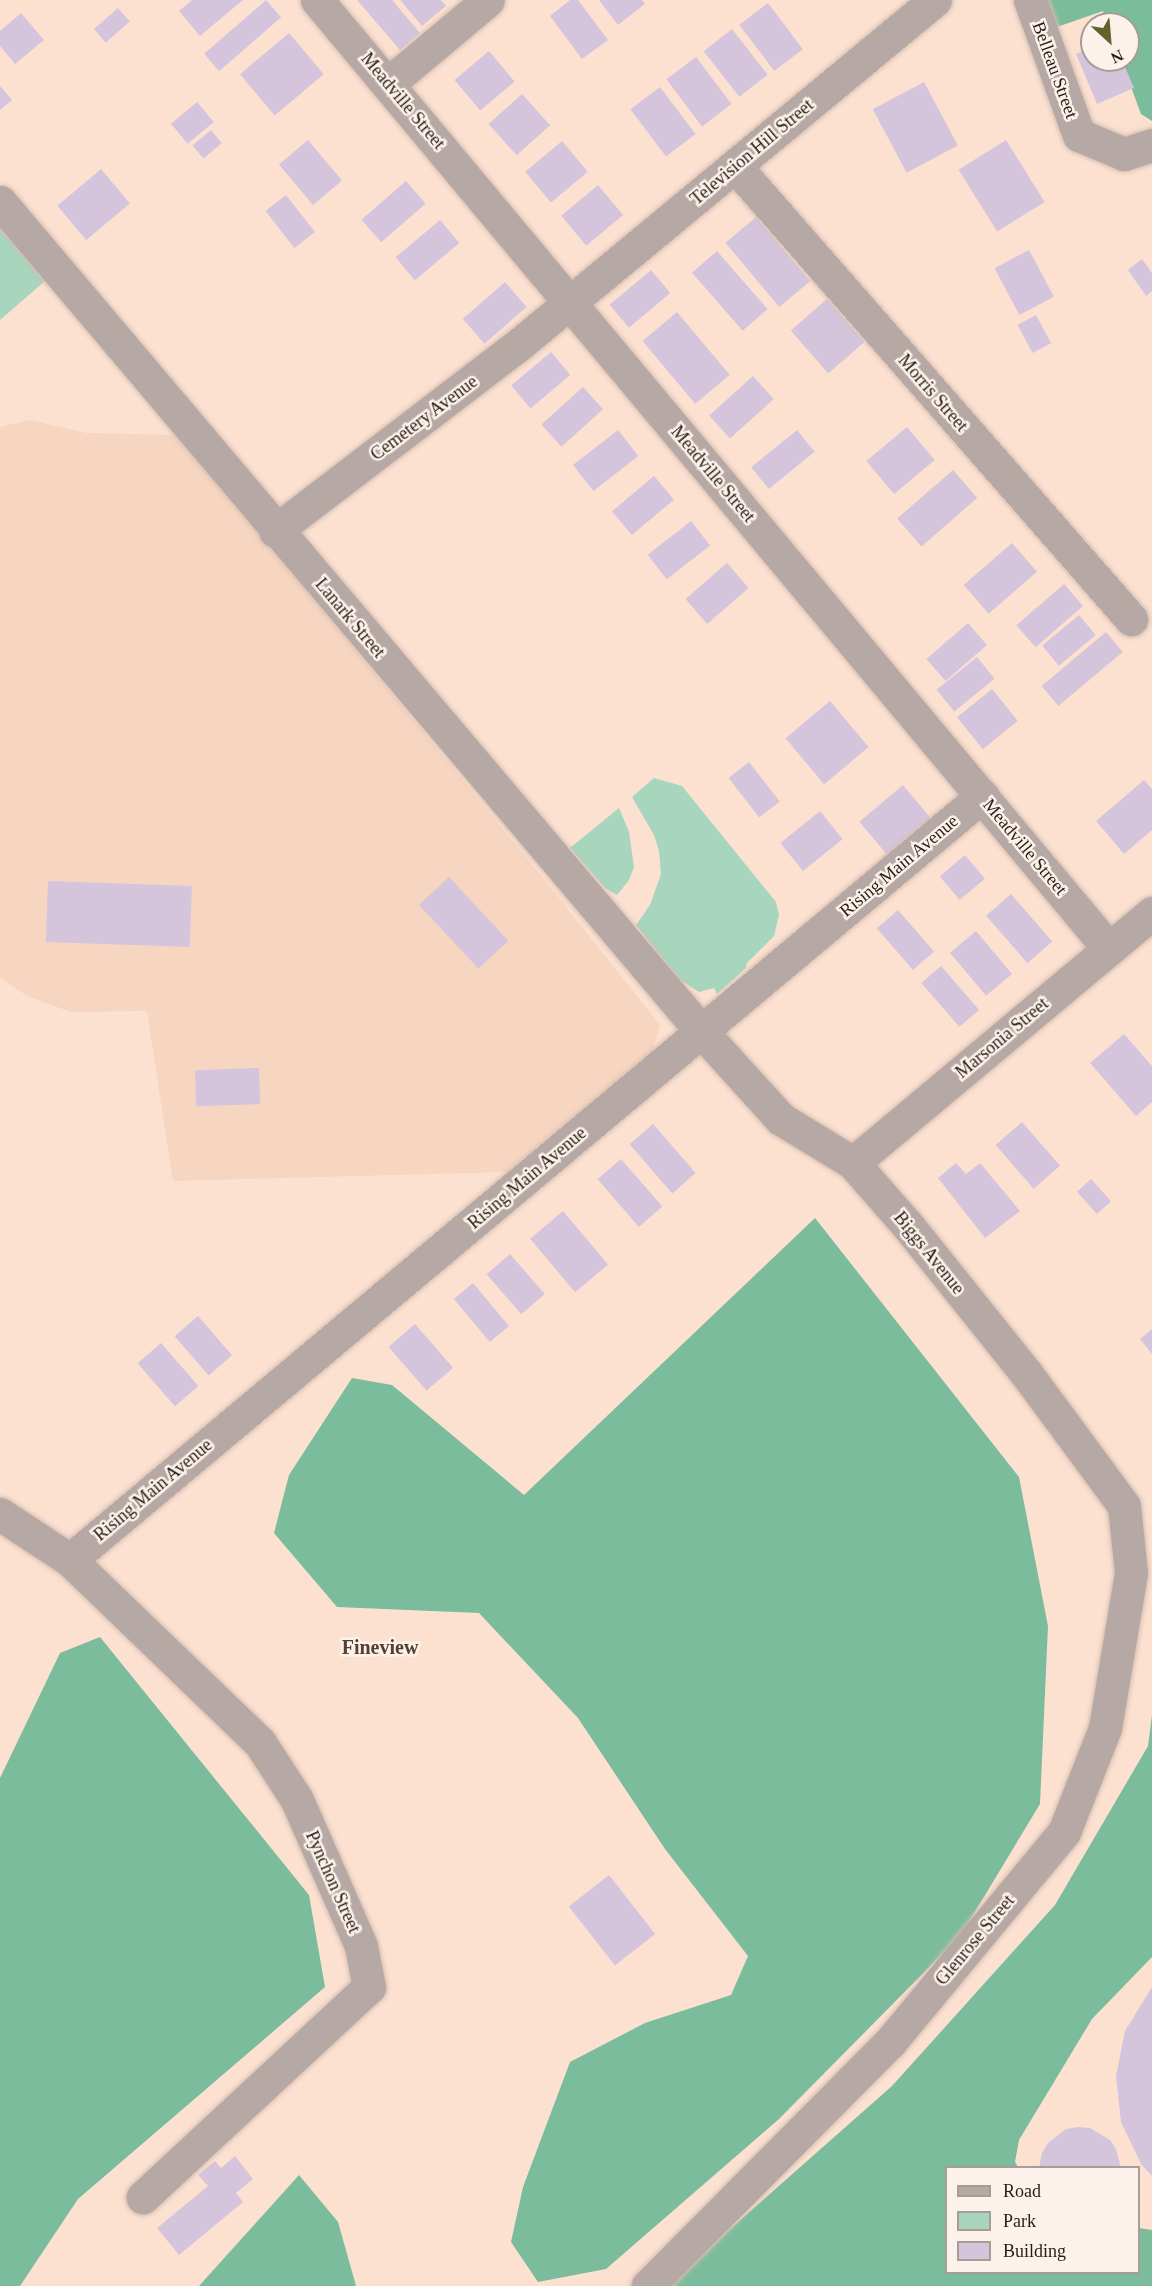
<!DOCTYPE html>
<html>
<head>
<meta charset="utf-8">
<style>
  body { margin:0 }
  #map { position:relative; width:1152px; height:2286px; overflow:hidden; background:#fce1d1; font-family:"Times New Roman",serif }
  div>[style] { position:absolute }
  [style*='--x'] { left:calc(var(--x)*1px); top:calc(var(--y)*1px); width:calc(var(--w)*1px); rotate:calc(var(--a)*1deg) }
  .built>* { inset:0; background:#f6d5c1 }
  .green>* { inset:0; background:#a7d5be }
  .forest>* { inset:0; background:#7bbc9c }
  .building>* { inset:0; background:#d5c5dc; transform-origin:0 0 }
  .roads { filter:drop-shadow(0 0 2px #d5beb0) drop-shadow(0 0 2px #d5beb0) }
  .minor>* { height:33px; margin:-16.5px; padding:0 16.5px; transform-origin:16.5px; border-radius:16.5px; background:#b6a8a5 }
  span { translate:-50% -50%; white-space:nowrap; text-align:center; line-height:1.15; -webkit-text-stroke:5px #fdf2eb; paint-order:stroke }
  .street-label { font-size:18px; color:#261d17 }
  .neighbourhood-label { font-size:20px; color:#543f31; font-weight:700 }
  .legend { position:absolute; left:945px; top:2166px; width:195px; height:108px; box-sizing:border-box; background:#fdf2eb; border:2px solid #a79d96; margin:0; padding:8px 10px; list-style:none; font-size:18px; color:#261d17 }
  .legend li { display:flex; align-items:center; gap:12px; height:30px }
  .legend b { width:30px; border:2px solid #a79d96 }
  .north { position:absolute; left:1080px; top:12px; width:60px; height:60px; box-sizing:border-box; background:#fdf2eb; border:2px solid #a79d96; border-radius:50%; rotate:154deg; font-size:16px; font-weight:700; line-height:24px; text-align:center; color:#261d17 }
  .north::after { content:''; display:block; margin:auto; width:21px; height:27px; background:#63612e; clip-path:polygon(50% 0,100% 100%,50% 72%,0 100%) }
</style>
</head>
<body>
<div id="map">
  <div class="built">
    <i style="clip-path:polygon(29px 420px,87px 433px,179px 435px,547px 883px,660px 1025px,652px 1053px,507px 1172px,173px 1181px,147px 1011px,71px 1012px,27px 996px,0 977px,0 427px)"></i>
  </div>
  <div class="green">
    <i style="clip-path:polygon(0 228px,45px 281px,0 320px)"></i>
    <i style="clip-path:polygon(654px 778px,682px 786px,776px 902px,779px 915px,774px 936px,747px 963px,746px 968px,717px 994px,714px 988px,699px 992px,679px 979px,636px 925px,650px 905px,661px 874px,659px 851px,654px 835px,632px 797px)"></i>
    <i style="clip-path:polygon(619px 808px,629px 832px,634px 867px,629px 880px,617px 895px,605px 888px,570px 848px)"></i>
  </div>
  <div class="forest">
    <i style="clip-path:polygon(1046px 0,1152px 0,1152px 121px,1141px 114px,1121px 60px,1128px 60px,1128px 24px,1108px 24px,1103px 11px,1057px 27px)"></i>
    <i style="clip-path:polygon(815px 1218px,1019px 1477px,1048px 1626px,1040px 1804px,961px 1935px,779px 2119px,606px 2269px,538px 2282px,511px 2242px,523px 2187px,570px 2062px,645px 2023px,731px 1995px,748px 1956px,665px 1849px,578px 1718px,479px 1613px,337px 1607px,274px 1533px,289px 1475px,352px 1378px,392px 1385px,524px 1495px)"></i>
    <i style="clip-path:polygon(100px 1637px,309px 1895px,325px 1987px,78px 2199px,20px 2286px,0 2286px,0 1778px,60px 1653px)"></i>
    <i style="clip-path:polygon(1152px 1715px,1152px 1957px,1092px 2019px,1019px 2140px,1015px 2162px,1018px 2167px,946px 2168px,946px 2272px,1138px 2272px,1139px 2228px,1152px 2230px,1152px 2286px,672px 2286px,730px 2229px,892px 2086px,1055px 1905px,1148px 1746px)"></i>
    <i style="clip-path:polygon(299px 2175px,338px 2222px,356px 2286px,199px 2286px)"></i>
  </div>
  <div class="building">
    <i style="clip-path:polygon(192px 0,243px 0,200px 36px,179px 11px)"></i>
    <i style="left:266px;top:0;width:23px;height:82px;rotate:49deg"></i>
    <i style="clip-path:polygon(357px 0,392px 0,420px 33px,400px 50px)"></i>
    <i style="clip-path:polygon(400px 0,441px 0,446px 6px,422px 26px)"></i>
    <i style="clip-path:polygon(570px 0,578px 0,608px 40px,582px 59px,550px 16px)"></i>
    <i style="clip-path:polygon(599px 0,642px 0,645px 4px,618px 25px)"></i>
    <i style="left:768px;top:3px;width:58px;height:36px;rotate:53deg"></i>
    <i style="left:118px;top:8px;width:18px;height:32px;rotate:49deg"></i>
    <i style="clip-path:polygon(21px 13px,44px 40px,15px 64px,0 46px,0 31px)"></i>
    <i style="left:732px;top:29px;width:58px;height:36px;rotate:52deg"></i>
    <i style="left:289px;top:33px;width:54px;height:64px;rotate:50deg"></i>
    <i style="clip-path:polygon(1092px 47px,1092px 60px,1122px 60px,1134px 88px,1097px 104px,1076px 54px)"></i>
    <i style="left:489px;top:51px;width:40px;height:45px;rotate:50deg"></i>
    <i style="left:696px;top:57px;width:59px;height:37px;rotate:53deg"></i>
    <i style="left:924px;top:82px;width:72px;height:58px;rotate:62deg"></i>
    <i style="clip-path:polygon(0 86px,12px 100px,0 110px)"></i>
    <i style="left:660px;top:87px;width:59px;height:37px;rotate:53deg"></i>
    <i style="left:522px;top:94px;width:42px;height:45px;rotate:48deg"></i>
    <i style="left:197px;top:102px;width:26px;height:34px;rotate:50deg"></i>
    <i style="left:211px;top:130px;width:17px;height:24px;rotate:50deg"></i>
    <i style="left:308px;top:140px;width:53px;height:38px;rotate:50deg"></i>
    <i style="left:1006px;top:140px;width:73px;height:56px;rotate:58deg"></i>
    <i style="left:562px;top:141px;width:40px;height:48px;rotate:50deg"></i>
    <i style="left:101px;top:169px;width:45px;height:57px;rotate:50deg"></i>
    <i style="left:406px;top:181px;width:30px;height:59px;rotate:49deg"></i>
    <i style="left:598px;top:185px;width:39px;height:48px;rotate:50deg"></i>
    <i style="left:286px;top:195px;width:47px;height:26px;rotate:52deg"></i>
    <i style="left:756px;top:217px;width:84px;height:40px;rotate:50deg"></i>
    <i style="left:440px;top:220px;width:30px;height:58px;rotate:50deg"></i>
    <i style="left:1029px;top:250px;width:53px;height:39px;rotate:62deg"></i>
    <i style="left:717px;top:251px;width:77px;height:33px;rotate:49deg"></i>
    <i style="clip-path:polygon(1142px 259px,1152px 273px,1152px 291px,1146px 296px,1128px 270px)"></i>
    <i style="left:651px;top:270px;width:30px;height:54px;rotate:50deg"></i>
    <i style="left:505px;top:282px;width:33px;height:56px;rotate:49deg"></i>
    <i style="left:827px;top:299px;width:57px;height:48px;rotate:49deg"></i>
    <i style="left:677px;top:312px;width:82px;height:45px;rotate:50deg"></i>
    <i style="left:1036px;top:315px;width:32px;height:21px;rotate:62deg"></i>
    <i style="left:551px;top:352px;width:30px;height:52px;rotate:50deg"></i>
    <i style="left:753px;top:376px;width:31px;height:59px;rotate:48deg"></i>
    <i style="left:583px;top:387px;width:30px;height:56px;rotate:48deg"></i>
    <i style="left:907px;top:427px;width:43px;height:53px;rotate:50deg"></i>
    <i style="left:618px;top:430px;width:33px;height:57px;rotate:52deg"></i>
    <i style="left:797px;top:430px;width:28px;height:59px;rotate:51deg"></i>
    <i style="left:953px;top:470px;width:37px;height:74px;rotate:49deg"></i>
    <i style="left:654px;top:476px;width:31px;height:55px;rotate:50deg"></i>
    <i style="left:691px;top:521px;width:31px;height:55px;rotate:52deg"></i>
    <i style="left:1012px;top:543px;width:38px;height:64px;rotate:49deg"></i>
    <i style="left:727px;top:563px;width:33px;height:55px;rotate:49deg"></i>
    <i style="left:1064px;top:584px;width:29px;height:63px;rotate:49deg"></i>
    <i style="left:1079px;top:615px;width:26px;height:48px;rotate:50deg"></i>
    <i style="left:968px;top:623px;width:29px;height:55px;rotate:49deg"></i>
    <i style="left:1106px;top:632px;width:26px;height:84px;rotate:50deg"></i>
    <i style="left:977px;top:657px;width:28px;height:52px;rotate:51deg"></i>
    <i style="left:992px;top:689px;width:41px;height:45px;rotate:51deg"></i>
    <i style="left:830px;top:701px;width:60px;height:58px;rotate:50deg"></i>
    <i style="left:749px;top:762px;width:50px;height:26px;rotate:52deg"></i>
    <i style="clip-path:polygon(1144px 780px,1152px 789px,1152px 830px,1124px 854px,1096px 821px)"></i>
    <i style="left:903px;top:785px;width:43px;height:57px;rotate:50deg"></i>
    <i style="left:820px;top:811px;width:36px;height:51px;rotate:51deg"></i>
    <i style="left:965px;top:855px;width:31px;height:33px;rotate:50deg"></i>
    <i style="left:449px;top:877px;width:87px;height:41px;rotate:47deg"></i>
    <i style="left:48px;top:881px;width:144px;height:61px;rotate:2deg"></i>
    <i style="left:1011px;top:894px;width:63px;height:33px;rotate:49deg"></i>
    <i style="left:898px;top:910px;width:55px;height:28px;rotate:49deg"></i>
    <i style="left:976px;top:931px;width:56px;height:34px;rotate:50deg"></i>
    <i style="left:941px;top:966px;width:58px;height:26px;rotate:49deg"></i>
    <i style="clip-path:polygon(1124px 1034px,1152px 1066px,1152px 1102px,1136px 1116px,1090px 1063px)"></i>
    <i style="left:259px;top:1068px;width:36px;height:64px;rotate:88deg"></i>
    <i style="left:1022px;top:1122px;width:58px;height:35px;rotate:49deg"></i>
    <i style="left:653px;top:1124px;width:65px;height:31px;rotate:49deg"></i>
    <i style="left:621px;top:1159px;width:63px;height:31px;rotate:49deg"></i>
    <i style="clip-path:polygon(956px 1163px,966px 1174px,980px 1163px,1020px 1211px,985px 1238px,938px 1178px)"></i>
    <i style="left:1091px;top:1179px;width:30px;height:19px;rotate:48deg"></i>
    <i style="left:563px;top:1211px;width:70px;height:43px;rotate:50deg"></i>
    <i style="left:510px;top:1254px;width:53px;height:31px;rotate:49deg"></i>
    <i style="left:473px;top:1283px;width:56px;height:25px;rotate:50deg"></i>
    <i style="left:198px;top:1316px;width:52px;height:31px;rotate:49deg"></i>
    <i style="left:415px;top:1324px;width:58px;height:35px;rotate:49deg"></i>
    <i style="clip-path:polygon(1152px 1329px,1152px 1354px,1140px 1339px)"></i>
    <i style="left:161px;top:1343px;width:57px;height:31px;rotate:49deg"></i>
    <i style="left:609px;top:1875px;width:75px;height:51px;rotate:52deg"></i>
    <i style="clip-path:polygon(1152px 1987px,1152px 2176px,1141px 2164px,1121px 2122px,1116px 2076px,1125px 2031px)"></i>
    <i style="clip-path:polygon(1078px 2127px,1090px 2128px,1110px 2140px,1116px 2149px,1121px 2168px,1039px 2168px,1042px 2153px,1048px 2143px,1066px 2129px)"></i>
    <i style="clip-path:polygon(235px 2156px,253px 2179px,236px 2193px,243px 2202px,179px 2255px,157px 2228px,208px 2186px,198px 2175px,215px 2161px,221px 2168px)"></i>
  </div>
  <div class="roads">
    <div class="minor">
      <i style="--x:317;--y:0;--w:1236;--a:50.15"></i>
      <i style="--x:1030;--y:0;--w:144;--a:70.1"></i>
      <i style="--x:1079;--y:135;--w:49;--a:22.9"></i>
      <i style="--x:1124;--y:154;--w:29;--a:-18"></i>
      <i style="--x:389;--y:83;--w:129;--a:-40"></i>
      <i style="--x:735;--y:166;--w:602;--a:48.84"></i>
      <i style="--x:0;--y:202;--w:1087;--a:49.78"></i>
      <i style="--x:702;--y:1032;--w:118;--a:47.8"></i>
      <i style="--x:781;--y:1119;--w:84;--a:31.4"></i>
      <i style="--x:853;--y:1163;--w:85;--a:48.8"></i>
      <i style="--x:909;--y:1227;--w:187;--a:51.3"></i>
      <i style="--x:1026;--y:1373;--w:165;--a:53.6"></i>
      <i style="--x:1124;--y:1506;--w:67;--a:84"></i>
      <i style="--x:1131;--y:1573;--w:157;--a:99.5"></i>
      <i style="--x:1105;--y:1728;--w:112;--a:111.5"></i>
      <i style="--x:1064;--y:1832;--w:273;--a:129.6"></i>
      <i style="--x:890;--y:2042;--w:344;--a:134.8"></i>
      <i style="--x:275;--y:531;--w:311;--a:-37.4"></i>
      <i style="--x:522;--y:342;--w:536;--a:-39.63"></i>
      <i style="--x:853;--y:1163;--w:390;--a:-39.9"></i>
      <i style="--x:0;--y:1514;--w:84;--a:33.3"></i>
      <i style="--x:70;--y:1560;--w:264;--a:43.9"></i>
      <i style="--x:260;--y:1743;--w:68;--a:57"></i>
      <i style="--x:297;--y:1800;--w:159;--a:66.3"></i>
      <i style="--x:361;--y:1946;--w:42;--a:79"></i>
      <i style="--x:369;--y:1987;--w:309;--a:137.1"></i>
      <i style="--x:70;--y:1560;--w:1190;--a:-39.95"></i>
    </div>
  </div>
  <div class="street-label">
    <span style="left:1055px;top:70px;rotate:70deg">Belleau Street</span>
    <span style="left:403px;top:101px;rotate:50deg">Meadville Street</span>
    <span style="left:752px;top:152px;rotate:-40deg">Television Hill Street</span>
    <span style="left:933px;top:393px;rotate:49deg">Morris Street</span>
    <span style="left:424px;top:418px;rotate:-37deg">Cemetery Avenue</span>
    <span style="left:713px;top:474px;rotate:50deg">Meadville Street</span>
    <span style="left:350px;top:618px;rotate:50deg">Lanark Street</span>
    <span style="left:1025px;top:847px;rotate:50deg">Meadville Street</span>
    <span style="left:899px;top:866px;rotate:-40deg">Rising Main Avenue</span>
    <span style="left:1002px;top:1038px;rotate:-40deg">Marsonia Street</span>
    <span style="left:527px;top:1178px;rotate:-40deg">Rising Main Avenue</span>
    <span style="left:929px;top:1253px;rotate:51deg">Biggs Avenue</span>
    <span style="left:153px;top:1490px;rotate:-40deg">Rising Main Avenue</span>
    <span style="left:333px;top:1882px;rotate:66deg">Pynchon Street</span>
    <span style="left:975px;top:1940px;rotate:-50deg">Glenrose Street</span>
  </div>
  <div class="neighbourhood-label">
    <span style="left:380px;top:1647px">Fineview</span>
  </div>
  <ul class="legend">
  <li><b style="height:8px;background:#b6a8a5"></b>Road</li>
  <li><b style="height:16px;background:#a7d5be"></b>Park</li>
  <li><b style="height:16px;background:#d5c5dc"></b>Building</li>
  </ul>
  <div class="north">N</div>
</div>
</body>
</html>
